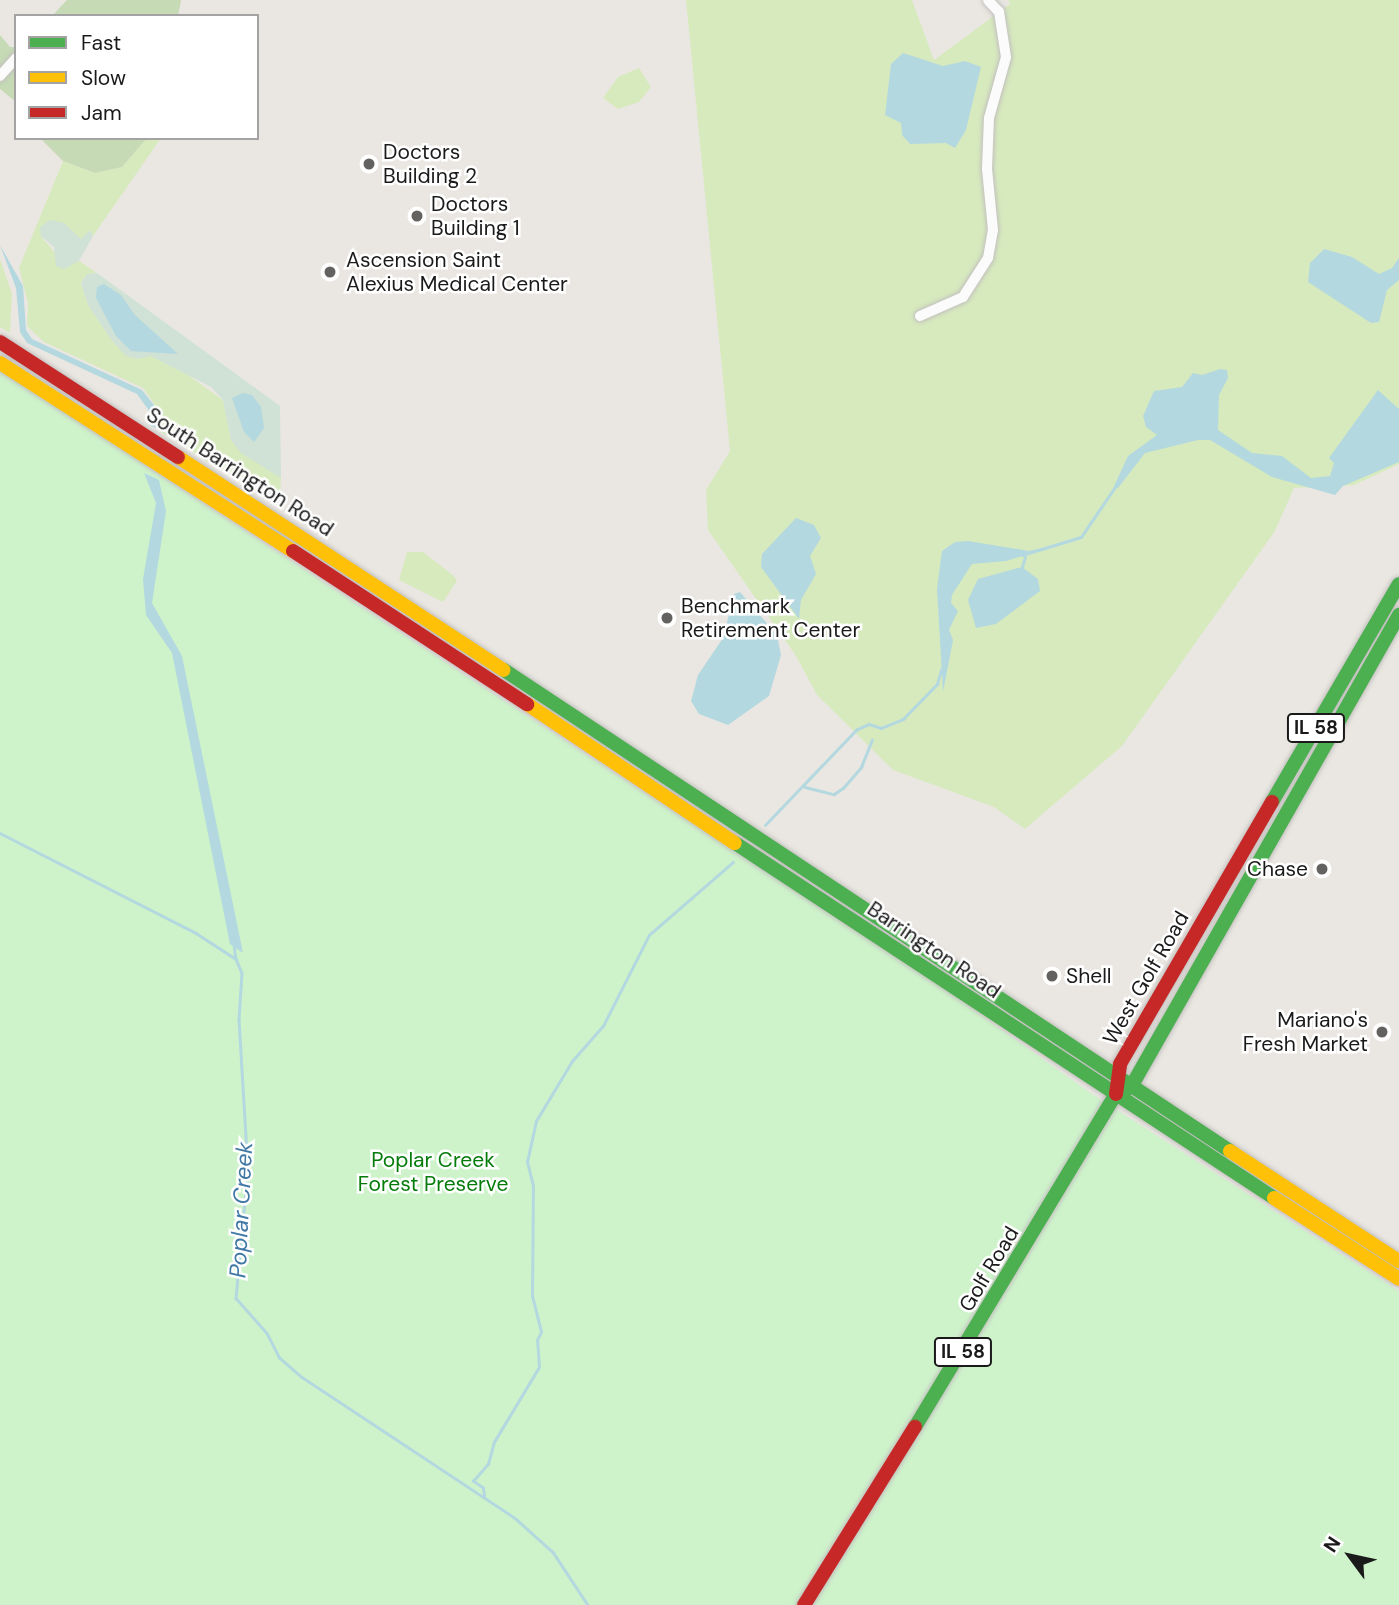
<!DOCTYPE html>
<html>
<head>
<meta charset="utf-8">
<style>
  body { margin:0 }
  #map { position:relative; width:1399px; height:1605px; overflow:hidden; background:#eae7e2; font-family:"DM Sans",sans-serif }
  div>[style] { position:absolute }
  [style*='--x'] { left:calc(var(--x)*1px); top:calc(var(--y)*1px); width:calc(var(--w)*1px); rotate:calc(var(--a)*1deg) }
  .grass>* { inset:0; background:#d7eabe }
  .forest>* { inset:0; background:#c5dab5 }
  .wetland>* { inset:0; background:#d0e1d5 }
  .park>* { inset:0; background:#cef3cb }
  .water>* { inset:0; background:#b3d8df }
  .stream>* { height:2.5px; margin:-1.25px; padding:0 1.25px; transform-origin:1.25px; border-radius:1.25px; background:#b3d8df }
  .roads { filter:drop-shadow(0 0 2px #c2c0be) drop-shadow(0 0 2px #c2c0be) }
  .street>* { height:10px; margin:-5px; padding:0 5px; transform-origin:5px; border-radius:5px; background:#fcfbfb }
  .fast>* { height:14px; margin:-7px; padding:0 7px; transform-origin:7px; border-radius:7px; background:#4caf50 }
  .slow>* { height:14px; margin:-7px; padding:0 7px; transform-origin:7px; border-radius:7px; background:#ffc107 }
  .jam>* { height:14px; margin:-7px; padding:0 7px; transform-origin:7px; border-radius:7px; background:#c62828 }
  .dots>* { width:19px; height:19px; translate:-50% -50%; box-sizing:border-box; border:4px solid #fff; border-radius:50% }
  span { translate:-50% -50%; white-space:nowrap; text-align:center; line-height:1.15; -webkit-text-stroke:5px #fff; paint-order:stroke }
  .shield-label span { padding:2px 5px; background:#fff; border:2px solid; border-radius:5px; -webkit-text-stroke-width:0 }
  .shield-label { font-size:19px; color:#1a1a1a; font-weight:700 }
  .poi-label { font-size:21px; color:#1a1a1a }
  .left { translate:0 -50%; text-align:left }
  .right { translate:-100% -50%; text-align:right }
  .street-label { font-size:21px; color:#1a1a1a }
  .park-label { font-size:21px; color:#057c0a }
  .water-label { font-size:23px; color:#4078a6; font-style:italic }
  .legend { position:absolute; left:14px; top:14px; width:245px; height:126px; box-sizing:border-box; background:#fff; border:2px solid #a3a3a3; margin:0; padding:9px 12px; list-style:none; font-size:21px; color:#1a1a1a }
  .legend li { display:flex; align-items:center; gap:14px; height:35px }
  .legend b { width:35px; border:2px solid #a3a3a3 }
  .north { position:absolute; left:1315px; top:1521px; width:70px; height:70px; -webkit-text-stroke:5px #fff; paint-order:stroke; rotate:303deg; font-size:19px; font-weight:700; line-height:28px; text-align:center; color:#1a1a1a }
  .north::after { content:''; display:block; margin:auto; width:24px; height:32px; background:#1a1a1a; clip-path:polygon(50% 0,100% 100%,50% 72%,0 100%) }
</style>
</head>
<body>
<div id="map">
  <div class="grass">
    <i style="clip-path:polygon(686px 0,912px 0,934px 60px,1010px 4px,1008px 0,1399px 0,1399px 464px,1354px 485px,1294px 488px,1275px 531px,1122px 746px,1025px 829px,994px 807px,893px 770px,817px 695px,796px 656px,708px 530px,706px 490px,730px 451px)"></i>
    <i style="clip-path:polygon(639px 68px,651px 87px,639px 102px,618px 109px,603px 98px,618px 77px)"></i>
    <i style="clip-path:polygon(147px 138px,161px 138px,93px 236px,90px 230px,81px 240px,64px 223px,41px 236px,56px 254px,70px 263px,79px 261px,97px 273px,87px 274px,81px 283px,88px 305px,113px 342px,137px 359px,151px 355px,188px 375px,223px 400px,231px 440px,281px 478px,280px 494px,213px 465px,158px 430px,159px 411px,143px 388px,44px 342px,27px 326px,28px 303px,19px 268px,63px 161px,95px 173px,122px 167px)"></i>
    <i style="clip-path:polygon(0 259px,12px 294px,10px 333px,0 327px)"></i>
    <i style="clip-path:polygon(407px 552px,423px 552px,454px 576px,457px 581px,443px 602px,399px 580px)"></i>
  </div>
  <div class="forest">
    <i style="clip-path:polygon(67px 0,180px 0,181px 1px,178px 16px,52px 16px)"></i>
    <i style="clip-path:polygon(0 35px,10px 47px,16px 47px,16px 102px,0 89px)"></i>
    <i style="clip-path:polygon(40px 138px,147px 138px,122px 167px,95px 173px,63px 161px)"></i>
  </div>
  <div class="wetland">
    <i style="clip-path:polygon(50px 220px,64px 223px,81px 239px,90px 230px,93px 236px,79px 261px,64px 269px,56px 266px,54px 247px,41px 236px,40px 227px)"></i>
    <i style="clip-path:polygon(97px 273px,280px 406px,281px 478px,241px 453px,231px 440px,223px 400px,211px 387px,151px 356px,137px 359px,126px 356px,113px 342px,88px 305px,81px 283px,87px 274px)"></i>
  </div>
  <div class="park">
    <i style="clip-path:polygon(0 370px,954px 996px,1089px 1092px,1399px 1291px,1399px 1605px,0 1605px)"></i>
  </div>
  <div class="water">
    <i style="clip-path:polygon(903px 53px,943px 66px,965px 61px,981px 67px,966px 130px,955px 148px,946px 143px,910px 144px,902px 135px,901px 123px,885px 115px,891px 64px)"></i>
    <i style="clip-path:polygon(0 245px,23px 286px,26px 330px,32px 339px,142px 390px,154px 405px,156px 428px,149px 425px,150px 412px,137px 394px,27px 343px,20px 332px,16px 288px)"></i>
    <i style="clip-path:polygon(1324px 249px,1352px 257px,1379px 274px,1392px 268px,1399px 258px,1399px 280px,1387px 290px,1379px 322px,1371px 323px,1308px 282px,1310px 263px)"></i>
    <i style="clip-path:polygon(104px 284px,121px 295px,135px 315px,178px 354px,131px 351px,116px 336px,96px 298px,97px 287px)"></i>
    <i style="clip-path:polygon(1220px 369px,1227px 370px,1228px 378px,1219px 395px,1218px 430px,1252px 453px,1282px 456px,1311px 478px,1330px 476px,1334px 463px,1329px 458px,1378px 390px,1399px 409px,1399px 462px,1343px 486px,1335px 495px,1272px 477px,1210px 440px,1198px 440px,1145px 453px,1118px 488px,1114px 486px,1128px 456px,1157px 435px,1146px 427px,1143px 416px,1154px 391px,1182px 387px,1193px 373px,1202px 375px)"></i>
    <i style="clip-path:polygon(243px 393px,252px 395px,261px 407px,264px 428px,254px 442px,244px 432px,232px 398px)"></i>
    <i style="clip-path:polygon(144px 473px,159px 480px,166px 511px,152px 603px,182px 656px,243px 953px,230px 944px,172px 653px,146px 615px,143px 579px,156px 503px)"></i>
    <i style="clip-path:polygon(796px 518px,814px 525px,821px 538px,810px 556px,816px 574px,801px 600px,799px 619px,761px 567px,762px 554px)"></i>
    <i style="clip-path:polygon(968px 541px,1029px 551px,1061px 544px,1006px 561px,972px 564px,952px 595px,951px 603px,958px 611px,949px 630px,953px 640px,943px 692px,937px 589px,942px 551px,955px 542px)"></i>
    <i style="clip-path:polygon(1022px 567px,1038px 579px,1040px 591px,996px 624px,976px 628px,968px 600px,978px 579px)"></i>
    <i style="clip-path:polygon(740px 592px,777px 635px,781px 655px,769px 696px,728px 725px,699px 714px,691px 701px,698px 675px,723px 638px,734px 594px)"></i>
  </div>
  <div class="stream">
    <i style="--x:1022;--y:555;--w:62;--a:-17"></i>
    <i style="--x:1081;--y:537;--w:64;--a:-55.8"></i>
    <i style="--x:1022;--y:567;--w:10;--a:-73"></i>
    <i style="--x:805;--y:787;--w:30;--a:14"></i>
    <i style="--x:834;--y:794;--w:11;--a:-34"></i>
    <i style="--x:843;--y:788;--w:28;--a:-49"></i>
    <i style="--x:861;--y:767;--w:29;--a:-68"></i>
    <i style="--x:765;--y:825;--w:132;--a:-46.2"></i>
    <i style="--x:856;--y:730;--w:14;--a:-25"></i>
    <i style="--x:869;--y:724;--w:13;--a:18"></i>
    <i style="--x:881;--y:728;--w:24;--a:-22"></i>
    <i style="--x:903;--y:719;--w:49;--a:-45.8"></i>
    <i style="--x:937;--y:684;--w:15;--a:-74"></i>
    <i style="--x:0;--y:833;--w:220;--a:27"></i>
    <i style="--x:196;--y:933;--w:48;--a:33"></i>
    <i style="--x:236;--y:959;--w:15;--a:67"></i>
    <i style="--x:242;--y:973;--w:46;--a:93.7"></i>
    <i style="--x:239;--y:1019;--w:150;--a:86.6"></i>
    <i style="--x:248;--y:1169;--w:130;--a:95.3"></i>
    <i style="--x:236;--y:1298;--w:47;--a:48.5"></i>
    <i style="--x:267;--y:1333;--w:28;--a:63"></i>
    <i style="--x:280;--y:1358;--w:29;--a:41"></i>
    <i style="--x:302;--y:1377;--w:255;--a:33.5"></i>
    <i style="--x:515;--y:1518;--w:51;--a:41.8"></i>
    <i style="--x:553;--y:1552;--w:64;--a:56.6"></i>
    <i style="--x:234;--y:945;--w:14;--a:82"></i>
    <i style="--x:484;--y:1496;--w:8;--a:-97"></i>
    <i style="--x:483;--y:1488;--w:12;--a:-145"></i>
    <i style="--x:473;--y:1481;--w:23;--a:-49"></i>
    <i style="--x:488;--y:1464;--w:23;--a:-75"></i>
    <i style="--x:494;--y:1442;--w:87;--a:-59"></i>
    <i style="--x:539;--y:1367;--w:27;--a:-94"></i>
    <i style="--x:537;--y:1340;--w:9;--a:-63"></i>
    <i style="--x:541;--y:1332;--w:37;--a:-104"></i>
    <i style="--x:532;--y:1296;--w:110;--a:-89.5"></i>
    <i style="--x:533;--y:1186;--w:25;--a:-104"></i>
    <i style="--x:527;--y:1162;--w:42;--a:-77.6"></i>
    <i style="--x:536;--y:1121;--w:70;--a:-59"></i>
    <i style="--x:572;--y:1061;--w:47;--a:-48.5"></i>
    <i style="--x:603;--y:1026;--w:102;--a:-63.2"></i>
    <i style="--x:649;--y:935;--w:111;--a:-41"></i>
  </div>
  <div class="roads">
    <div class="street">
      <i style="--x:0;--y:76;--w:24;--a:-48"></i>
      <i style="--x:920;--y:316;--w:47;--a:-23.8"></i>
      <i style="--x:963;--y:297;--w:46;--a:-57.3"></i>
      <i style="--x:988;--y:258;--w:28;--a:-80"></i>
      <i style="--x:993;--y:230;--w:61;--a:-95.6"></i>
      <i style="--x:987;--y:169;--w:51;--a:-87.8"></i>
      <i style="--x:989;--y:118;--w:63;--a:-74.4"></i>
      <i style="--x:1006;--y:57;--w:46;--a:-98.8"></i>
      <i style="--x:999;--y:12;--w:16;--a:-133"></i>
    </div>
    <div class="fast">
      <i style="--x:504;--y:670;--w:871;--a:33.53"></i>
      <i style="--x:1272;--y:802;--w:252;--a:-59.8"></i>
      <i style="--x:735;--y:843;--w:645;--a:33.37"></i>
      <i style="--x:1116;--y:1094;--w:17;--a:-25"></i>
      <i style="--x:1131;--y:1087;--w:543;--a:-60.41"></i>
      <i style="--x:915;--y:1427;--w:389;--a:-58.9"></i>
    </div>
    <div class="slow">
      <i style="--x:0;--y:363;--w:348;--a:32.7"></i>
      <i style="--x:178;--y:457;--w:389;--a:33.2"></i>
      <i style="--x:527;--y:704;--w:250;--a:33.8"></i>
      <i style="--x:1230;--y:1151;--w:202;--a:33.1"></i>
      <i style="--x:1274;--y:1198;--w:149;--a:32.9"></i>
    </div>
    <div class="jam">
      <i style="--x:0;--y:342;--w:212;--a:32.9"></i>
      <i style="--x:293;--y:551;--w:280;--a:33.2"></i>
      <i style="--x:1116;--y:1094;--w:30;--a:-82"></i>
      <i style="--x:1120;--y:1064;--w:303;--a:-59.9"></i>
      <i style="--x:804;--y:1605;--w:210;--a:-58.1"></i>
    </div>
  </div>
  <div class="dots">
    <i style="left:369px;top:164px;background:#636260"></i>
    <i style="left:417px;top:216px;background:#636260"></i>
    <i style="left:330px;top:272px;background:#636260"></i>
    <i style="left:667px;top:618px;background:#636260"></i>
    <i style="left:1322px;top:869px;background:#636260"></i>
    <i style="left:1052px;top:976px;background:#636260"></i>
    <i style="left:1382px;top:1032px;background:#636260"></i>
  </div>
  <div class="shield-label">
    <span style="left:1316px;top:728px">IL 58</span>
    <span style="left:963px;top:1352px">IL 58</span>
  </div>
  <div class="poi-label">
    <span class="left" style="left:383px;top:164px">Doctors<br>Building 2</span>
    <span class="left" style="left:431px;top:216px">Doctors<br>Building 1</span>
    <span class="left" style="left:346px;top:272px">Ascension Saint<br>Alexius Medical Center</span>
    <span class="left" style="left:681px;top:618px">Benchmark<br>Retirement Center</span>
    <span class="right" style="left:1308px;top:869px">Chase</span>
    <span class="left" style="left:1066px;top:976px">Shell</span>
    <span class="right" style="left:1368px;top:1032px">Mariano's<br>Fresh Market</span>
  </div>
  <div class="street-label">
    <span style="left:240px;top:472px;rotate:33deg">South Barrington Road</span>
    <span style="left:934px;top:950px;rotate:34deg">Barrington Road</span>
    <span style="left:1146px;top:978px;rotate:-60deg">West Golf Road</span>
    <span style="left:989px;top:1269px;rotate:-59deg">Golf Road</span>
  </div>
  <div class="park-label">
    <span style="left:433px;top:1172px">Poplar Creek<br>Forest Preserve</span>
  </div>
  <div class="water-label">
    <span style="left:241px;top:1210px;rotate:-87deg">Poplar Creek</span>
  </div>
  <ul class="legend">
  <li><b style="height:9px;background:#4caf50"></b>Fast</li>
  <li><b style="height:9px;background:#ffc107"></b>Slow</li>
  <li><b style="height:9px;background:#c62828"></b>Jam</li>
  </ul>
  <div class="north">N</div>
</div>
</body>
</html>
